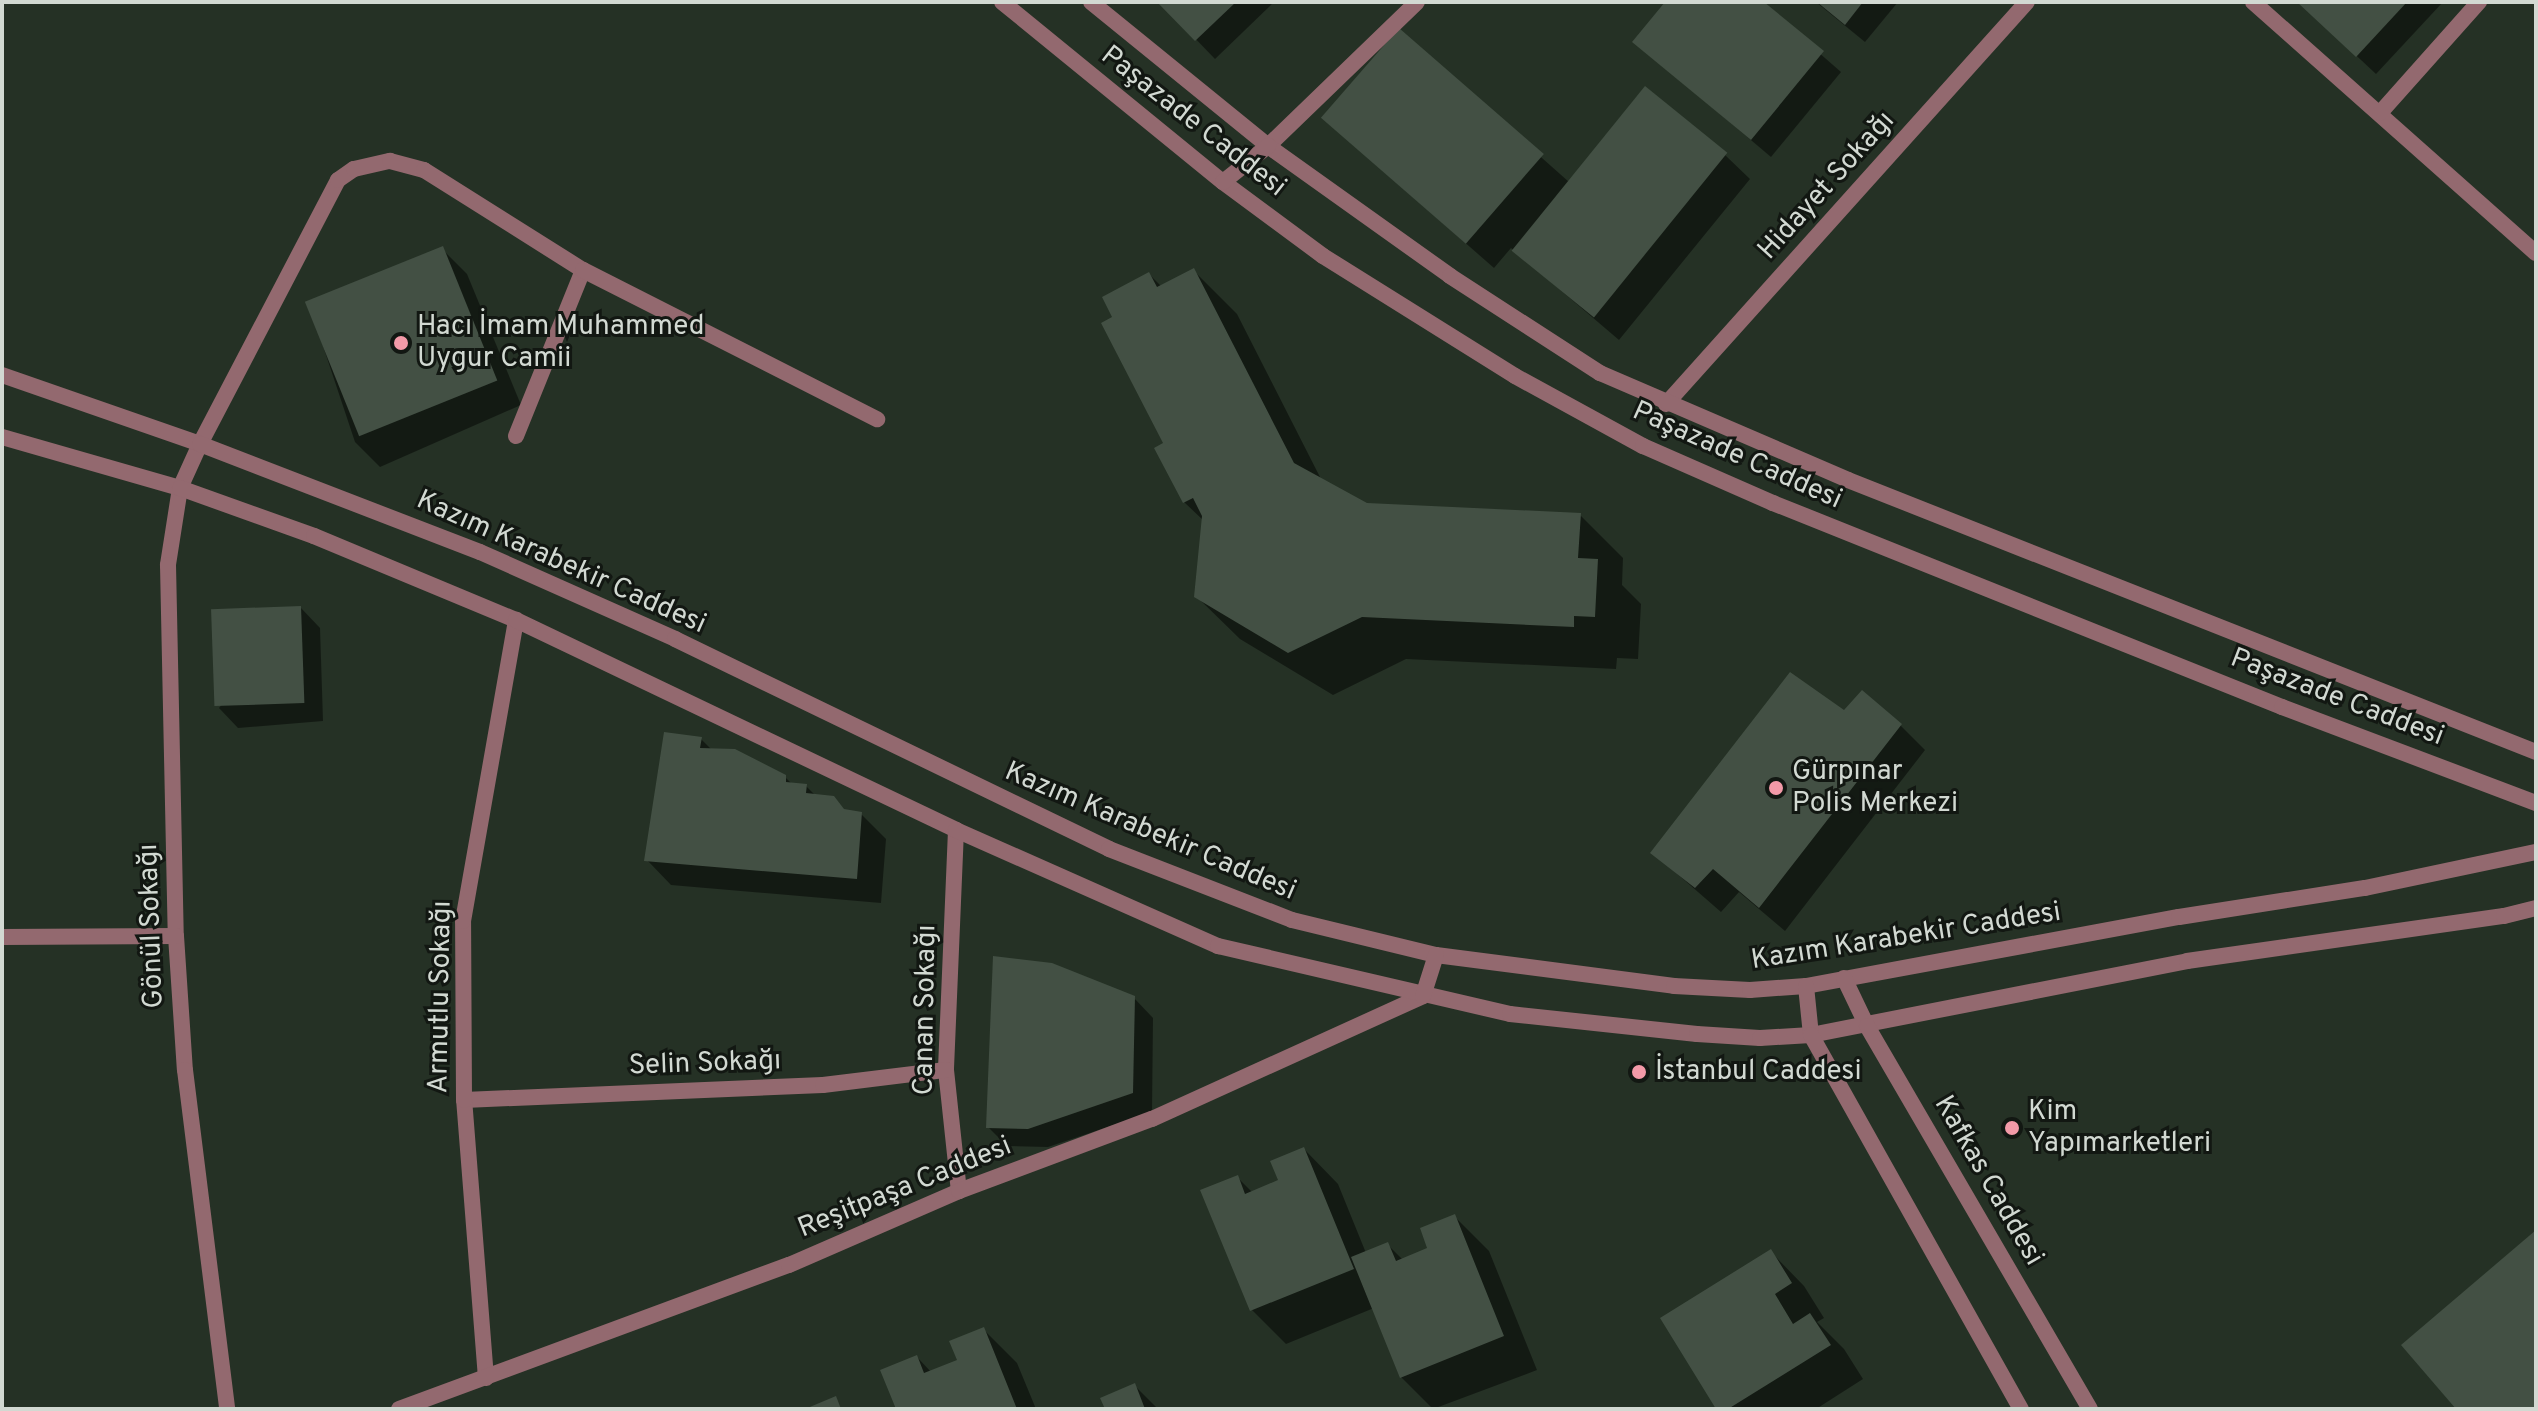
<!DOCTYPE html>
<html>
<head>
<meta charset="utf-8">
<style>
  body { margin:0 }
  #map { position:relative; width:2538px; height:1411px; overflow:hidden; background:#253125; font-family:Overpass,sans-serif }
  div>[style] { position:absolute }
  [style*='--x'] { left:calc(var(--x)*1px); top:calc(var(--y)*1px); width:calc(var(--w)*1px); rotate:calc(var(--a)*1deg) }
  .shadow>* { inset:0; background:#0007 }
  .building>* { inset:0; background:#435044; transform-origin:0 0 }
  .service>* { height:16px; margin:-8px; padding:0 8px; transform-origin:8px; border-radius:8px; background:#93696f }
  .minor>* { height:16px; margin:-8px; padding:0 8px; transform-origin:8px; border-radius:8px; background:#93696f }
  .tertiary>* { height:16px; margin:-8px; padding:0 8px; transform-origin:8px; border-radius:8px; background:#93696f }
  .dots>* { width:22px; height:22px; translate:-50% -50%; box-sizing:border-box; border:4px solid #121712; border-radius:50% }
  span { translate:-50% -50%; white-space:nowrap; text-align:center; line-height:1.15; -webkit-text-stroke:6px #121712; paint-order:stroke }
  .street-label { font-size:28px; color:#d2d9d2 }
  .poi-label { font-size:28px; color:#d2d9d2 }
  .left { translate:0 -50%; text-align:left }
  .frame { position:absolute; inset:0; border:4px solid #d2d9d2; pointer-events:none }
</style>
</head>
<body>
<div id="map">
  <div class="shadow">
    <i style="clip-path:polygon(1160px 2px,1274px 2px,1215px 59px)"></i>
    <i style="clip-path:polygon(1667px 2px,1761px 2px,1841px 72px,1771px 157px,1635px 42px)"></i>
    <i style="clip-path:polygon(1816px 2px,1898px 2px,1865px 42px)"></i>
    <i style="clip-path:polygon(2299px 2px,2443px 2px,2376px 74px)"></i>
    <i style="clip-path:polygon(1399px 31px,1569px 182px,1725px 155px,1750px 179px,1619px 340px,1511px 248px,1494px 268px,1325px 120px)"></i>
    <i style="clip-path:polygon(442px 249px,467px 274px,521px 405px,380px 467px,355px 442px,310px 307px)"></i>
    <i style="clip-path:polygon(1194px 271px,1237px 314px,1322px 481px,1367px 505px,1580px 515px,1623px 558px,1622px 585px,1641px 604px,1638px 659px,1617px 658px,1616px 669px,1406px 659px,1333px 695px,1240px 639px,1196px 596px,1204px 521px,1184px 502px,1166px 444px,1115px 318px,1149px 274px,1162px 287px)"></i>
    <i style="clip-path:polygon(301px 608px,320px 628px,323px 721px,238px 728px,219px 708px)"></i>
    <i style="clip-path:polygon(1844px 713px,1900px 725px,1925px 750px,1785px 931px,1739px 892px,1721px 912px,1652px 852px)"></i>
    <i style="clip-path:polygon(701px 739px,712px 750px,785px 777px,792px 784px,806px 786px,816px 796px,846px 811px,861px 814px,886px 839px,881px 903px,671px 885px,647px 860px)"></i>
    <i style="clip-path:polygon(1134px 998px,1153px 1018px,1152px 1112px,1048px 1147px,1007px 1146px,988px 1127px)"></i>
    <i style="clip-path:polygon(1304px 1149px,1338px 1184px,1366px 1253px,1387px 1244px,1403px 1260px,1430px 1249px,1454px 1216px,1489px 1251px,1537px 1370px,1433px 1409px,1401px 1377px,1374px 1308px,1286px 1344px,1252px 1310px,1237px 1177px,1253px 1193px,1280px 1181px)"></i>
    <i style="clip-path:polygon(1770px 1251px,1804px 1286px,1824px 1318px,1817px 1322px,1844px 1349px,1863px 1379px,1816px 1409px,1718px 1409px)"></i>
    <i style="clip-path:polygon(983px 1329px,1017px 1363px,1036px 1409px,898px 1409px,917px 1357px,932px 1373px,960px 1361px)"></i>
    <i style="clip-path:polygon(1135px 1386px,1158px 1409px,1107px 1409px)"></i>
  </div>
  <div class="building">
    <i style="clip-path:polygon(1157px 2px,1236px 2px,1195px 41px)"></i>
    <i style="clip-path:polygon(1665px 2px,1764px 2px,1824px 51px,1751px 140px,1632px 42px)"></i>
    <i style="clip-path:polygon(1817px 2px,1863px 2px,1845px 25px)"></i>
    <i style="clip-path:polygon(2297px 2px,2407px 2px,2356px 57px)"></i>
    <i style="left:1399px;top:28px;width:192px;height:119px;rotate:41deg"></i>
    <i style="left:1645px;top:86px;width:106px;height:212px;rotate:39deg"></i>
    <i style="left:443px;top:246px;width:145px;height:149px;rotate:68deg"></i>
    <i style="clip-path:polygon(1194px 268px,1294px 463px,1367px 503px,1581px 513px,1578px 558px,1598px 559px,1595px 617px,1574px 616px,1574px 627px,1362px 617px,1288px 653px,1194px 597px,1202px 516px,1193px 498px,1183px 503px,1154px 448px,1163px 443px,1101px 323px,1112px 317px,1102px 297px,1149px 272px,1157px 287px)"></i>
    <i style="left:301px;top:606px;width:97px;height:90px;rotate:88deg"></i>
    <i style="clip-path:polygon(1790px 672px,1844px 710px,1862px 690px,1902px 724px,1759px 908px,1713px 869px,1695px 888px,1650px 853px)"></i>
    <i style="clip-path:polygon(664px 732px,702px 737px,700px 748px,735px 749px,786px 775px,786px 782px,807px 784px,806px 793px,834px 796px,844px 809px,862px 812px,857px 879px,644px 861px)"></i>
    <i style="clip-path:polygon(993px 956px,1052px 963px,1135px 996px,1133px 1093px,1028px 1129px,986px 1128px)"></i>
    <i style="clip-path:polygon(1304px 1147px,1354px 1269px,1250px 1311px,1200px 1190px,1238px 1175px,1245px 1194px,1278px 1180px,1270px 1161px)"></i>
    <i style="clip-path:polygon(1455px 1214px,1504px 1336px,1400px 1378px,1351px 1257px,1388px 1242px,1396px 1261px,1427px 1248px,1420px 1228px)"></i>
    <i style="clip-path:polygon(2536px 1230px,2536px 1409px,2456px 1409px,2401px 1345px)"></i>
    <i style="clip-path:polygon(1771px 1249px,1792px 1283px,1775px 1294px,1793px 1324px,1810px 1313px,1831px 1345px,1728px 1409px,1716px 1409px,1660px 1318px)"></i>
    <i style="clip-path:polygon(984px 1327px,1017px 1409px,896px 1409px,880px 1370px,917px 1355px,924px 1373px,957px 1360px,949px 1341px)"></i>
    <i style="clip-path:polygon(1135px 1383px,1145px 1409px,1105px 1409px,1100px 1398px)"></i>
    <i style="clip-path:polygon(836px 1396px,841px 1409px,805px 1409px)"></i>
  </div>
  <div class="service">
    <i style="--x:516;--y:436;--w:179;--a:-68"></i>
    <i style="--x:200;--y:444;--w:298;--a:-62.4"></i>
    <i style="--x:338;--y:180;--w:19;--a:-35"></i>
    <i style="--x:354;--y:169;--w:37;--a:-13"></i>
    <i style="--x:390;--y:161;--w:35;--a:15"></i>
    <i style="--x:424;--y:170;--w:188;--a:32.2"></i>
    <i style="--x:583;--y:270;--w:330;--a:26.9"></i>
  </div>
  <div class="minor">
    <i style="--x:2253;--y:2;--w:378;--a:41.6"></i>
    <i style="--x:2380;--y:113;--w:149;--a:-48.3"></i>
    <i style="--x:1268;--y:146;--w:207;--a:-44"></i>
    <i style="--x:1666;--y:404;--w:540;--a:-48.08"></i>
    <i style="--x:200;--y:444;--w:48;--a:114.4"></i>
    <i style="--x:180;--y:488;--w:78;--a:98.9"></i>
    <i style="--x:168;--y:565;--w:371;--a:88.8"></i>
    <i style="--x:176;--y:936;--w:134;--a:86.2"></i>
    <i style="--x:185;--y:1070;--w:342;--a:82.9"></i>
    <i style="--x:956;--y:830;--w:240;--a:92.4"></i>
    <i style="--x:946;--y:1070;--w:122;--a:83.9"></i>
    <i style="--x:2;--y:937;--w:174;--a:-0.3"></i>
    <i style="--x:464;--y:1100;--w:359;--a:-2.4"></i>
    <i style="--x:823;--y:1085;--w:124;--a:-7"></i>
    <i style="--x:486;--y:1378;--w:279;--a:-94.5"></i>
    <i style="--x:464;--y:1100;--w:179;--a:-90.3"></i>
    <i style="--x:463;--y:921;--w:306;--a:-80"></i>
    <i style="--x:399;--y:1409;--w:416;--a:-20.3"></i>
    <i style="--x:789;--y:1265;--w:185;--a:-23.5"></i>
    <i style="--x:959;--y:1191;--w:206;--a:-20.5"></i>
    <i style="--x:1152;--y:1119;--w:298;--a:-24.4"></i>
  </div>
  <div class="tertiary">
    <i style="--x:1002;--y:2;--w:285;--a:39.2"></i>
    <i style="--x:1223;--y:182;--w:124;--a:36.5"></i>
    <i style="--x:1323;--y:256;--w:226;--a:32"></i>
    <i style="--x:1515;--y:376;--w:146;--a:28.7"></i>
    <i style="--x:1643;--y:446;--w:142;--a:23.7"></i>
    <i style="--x:1773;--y:503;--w:548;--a:21.84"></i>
    <i style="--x:2282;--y:707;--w:272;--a:20.7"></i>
    <i style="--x:1091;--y:2;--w:228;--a:39.1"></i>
    <i style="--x:1268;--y:146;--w:224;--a:35.5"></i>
    <i style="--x:1450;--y:276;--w:179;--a:32.9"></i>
    <i style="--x:1600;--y:373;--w:270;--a:23.3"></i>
    <i style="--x:1848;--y:480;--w:740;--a:21.57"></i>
    <i style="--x:1223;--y:182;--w:58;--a:-38.7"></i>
    <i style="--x:2;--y:375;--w:210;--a:19.2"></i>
    <i style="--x:200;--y:444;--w:300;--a:21.1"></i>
    <i style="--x:480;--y:552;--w:214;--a:24"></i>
    <i style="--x:675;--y:639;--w:482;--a:25.8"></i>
    <i style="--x:1109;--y:849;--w:196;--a:21.2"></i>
    <i style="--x:1292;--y:920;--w:148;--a:13.7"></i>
    <i style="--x:1436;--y:955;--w:240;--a:7.4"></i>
    <i style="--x:1674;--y:986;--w:76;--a:3"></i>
    <i style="--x:1750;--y:990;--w:56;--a:-4.1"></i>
    <i style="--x:1806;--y:986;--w:379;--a:-10.5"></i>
    <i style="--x:2179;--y:917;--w:188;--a:-8.9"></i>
    <i style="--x:2365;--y:888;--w:175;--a:-11.9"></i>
    <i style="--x:2;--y:437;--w:185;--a:16"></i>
    <i style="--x:180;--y:488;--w:142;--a:19.7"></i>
    <i style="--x:314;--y:536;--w:219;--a:22.6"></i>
    <i style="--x:516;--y:620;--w:488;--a:25.5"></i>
    <i style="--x:956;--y:830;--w:287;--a:23.9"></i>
    <i style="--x:1218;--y:946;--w:300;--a:13.1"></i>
    <i style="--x:1510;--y:1014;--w:188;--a:6.1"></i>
    <i style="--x:1697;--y:1034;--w:63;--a:3.6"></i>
    <i style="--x:1760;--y:1038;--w:51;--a:-3.4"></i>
    <i style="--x:1811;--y:1035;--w:383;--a:-11.1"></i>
    <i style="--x:2187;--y:961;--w:320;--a:-8.1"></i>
    <i style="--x:2504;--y:916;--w:33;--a:-14"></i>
    <i style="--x:1844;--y:978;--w:53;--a:64.4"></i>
    <i style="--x:1867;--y:1026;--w:443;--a:59.8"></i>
    <i style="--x:1806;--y:986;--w:49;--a:84.2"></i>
    <i style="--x:1811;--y:1035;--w:429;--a:60.7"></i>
    <i style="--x:1423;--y:996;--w:43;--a:-72.4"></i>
  </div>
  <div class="dots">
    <i style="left:401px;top:343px;background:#f39aa8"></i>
    <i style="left:1776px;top:788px;background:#f39aa8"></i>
    <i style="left:1639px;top:1072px;background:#f39aa8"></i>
    <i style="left:2012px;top:1128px;background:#f39aa8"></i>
  </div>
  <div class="street-label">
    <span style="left:1193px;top:122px;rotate:38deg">Paşazade Caddesi</span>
    <span style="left:1827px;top:186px;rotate:-48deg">Hidayet Sokağı</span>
    <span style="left:1737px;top:456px;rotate:24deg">Paşazade Caddesi</span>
    <span style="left:561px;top:563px;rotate:24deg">Kazım Karabekir Caddesi</span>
    <span style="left:2337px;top:698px;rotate:21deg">Paşazade Caddesi</span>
    <span style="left:1150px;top:832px;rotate:23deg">Kazım Karabekir Caddesi</span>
    <span style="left:152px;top:926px;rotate:-92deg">Gönül Sokağı</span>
    <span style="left:1906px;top:937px;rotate:-9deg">Kazım Karabekir Caddesi</span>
    <span style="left:441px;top:997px;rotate:-89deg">Armutlu Sokağı</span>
    <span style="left:926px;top:1010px;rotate:-89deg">Canan Sokağı</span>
    <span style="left:705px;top:1064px;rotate:-2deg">Selin Sokağı</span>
    <span style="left:1988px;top:1181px;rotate:60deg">Kafkas Caddesi</span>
    <span style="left:905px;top:1188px;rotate:-22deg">Reşitpaşa Caddesi</span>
  </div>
  <div class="poi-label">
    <span class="left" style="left:417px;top:343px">Hacı İmam Muhammed<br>Uygur Camii</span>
    <span class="left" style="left:1792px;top:788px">Gürpınar<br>Polis Merkezi</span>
    <span class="left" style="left:1655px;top:1072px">İstanbul Caddesi</span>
    <span class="left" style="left:2028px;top:1128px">Kim<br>Yapımarketleri</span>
  </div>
  <div class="frame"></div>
</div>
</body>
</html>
